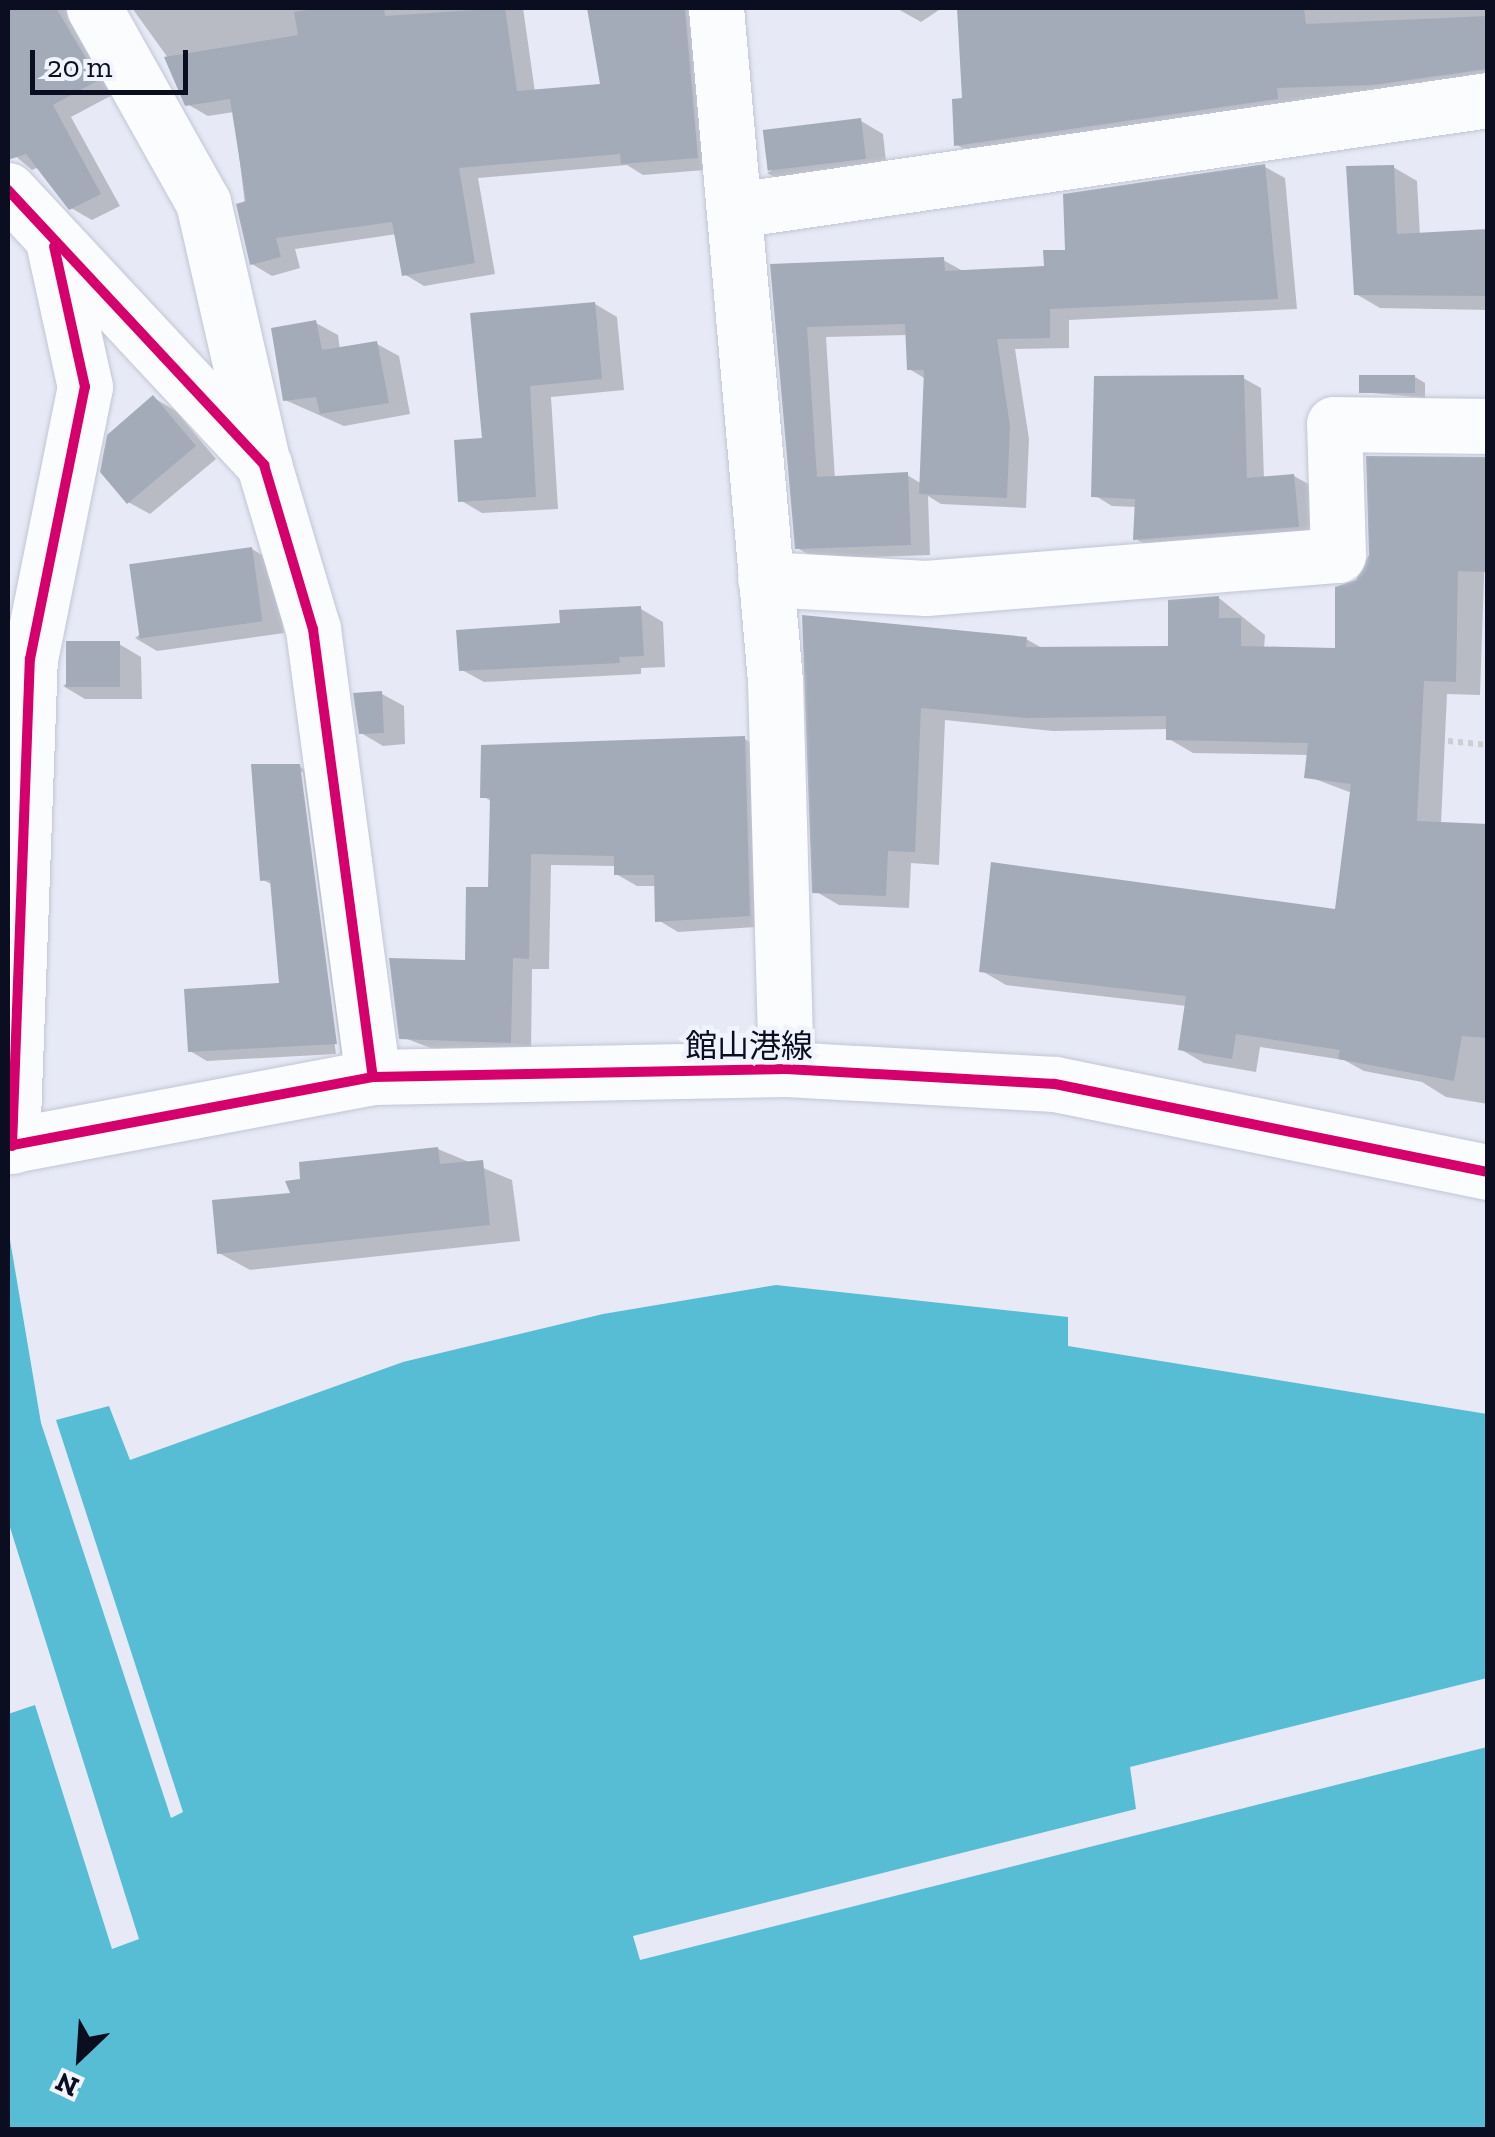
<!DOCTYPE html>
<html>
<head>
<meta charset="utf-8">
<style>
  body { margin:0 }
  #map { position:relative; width:1495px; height:2137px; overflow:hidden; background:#e7eaf6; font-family:"Zilla Slab","Noto Sans JP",serif }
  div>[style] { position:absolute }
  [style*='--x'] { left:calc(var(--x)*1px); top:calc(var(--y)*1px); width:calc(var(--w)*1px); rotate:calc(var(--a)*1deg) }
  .water>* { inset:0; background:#56bdd4 }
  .shadow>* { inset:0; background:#0003 }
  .building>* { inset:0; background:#a3abb9; transform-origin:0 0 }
  .path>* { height:6px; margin-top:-3px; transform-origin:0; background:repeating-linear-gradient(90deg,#cdced2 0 5px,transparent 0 10px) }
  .roads { filter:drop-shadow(0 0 2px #c2c5d4) drop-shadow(0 0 2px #c2c5d4) }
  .minor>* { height:55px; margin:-27.5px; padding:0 27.5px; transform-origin:27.5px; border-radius:27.5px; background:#fbfcfe }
  .major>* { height:55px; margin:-27.5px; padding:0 27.5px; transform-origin:27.5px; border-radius:27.5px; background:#fbfcfe }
  .cycleway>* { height:10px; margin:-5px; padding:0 5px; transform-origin:5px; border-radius:5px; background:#d6006c }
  span { translate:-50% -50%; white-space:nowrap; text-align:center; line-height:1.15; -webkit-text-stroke:9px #f1f4ff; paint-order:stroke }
  .street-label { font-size:32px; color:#0b0e20 }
  .frame { position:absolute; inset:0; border:10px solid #0b0e20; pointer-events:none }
  .north { position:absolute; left:30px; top:2007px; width:100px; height:100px; -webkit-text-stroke:8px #f1f4ff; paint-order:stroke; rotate:205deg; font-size:28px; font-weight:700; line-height:40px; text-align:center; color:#0b0e20 }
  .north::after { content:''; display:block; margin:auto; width:35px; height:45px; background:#0b0e20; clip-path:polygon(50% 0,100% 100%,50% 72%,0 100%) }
  .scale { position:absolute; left:30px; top:50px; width:158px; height:45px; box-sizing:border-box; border:5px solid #0b0e20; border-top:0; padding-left:12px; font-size:30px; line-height:35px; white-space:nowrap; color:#0b0e20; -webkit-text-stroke:8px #f1f4ff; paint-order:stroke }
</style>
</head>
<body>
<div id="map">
  <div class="water">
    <i style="clip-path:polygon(8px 1228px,41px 1423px,171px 1818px,183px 1812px,56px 1420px,109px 1406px,130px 1460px,403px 1362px,603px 1314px,776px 1285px,1068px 1317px,1068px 1346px,1487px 1414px,1487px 1678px,1130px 1767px,1136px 1809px,633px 1936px,640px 1960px,1487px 1747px,1487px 2129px,8px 2129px,8px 1714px,35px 1705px,112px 1949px,139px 1939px,8px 1521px)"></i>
  </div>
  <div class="shadow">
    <i style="clip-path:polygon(8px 8px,90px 8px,118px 92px,71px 117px,120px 206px,92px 220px,71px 208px,39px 167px,32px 170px,8px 150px)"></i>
    <i style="clip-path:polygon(132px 8px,523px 8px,535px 92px,603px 86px,590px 8px,709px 8px,717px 169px,643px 175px,627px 165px,478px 178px,495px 274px,424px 286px,404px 274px,397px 234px,295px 249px,300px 268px,272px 276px,252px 264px,234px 112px,208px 116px,187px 104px,166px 55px)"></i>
    <i style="clip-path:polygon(896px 8px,942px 8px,921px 22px)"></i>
    <i style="clip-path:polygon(960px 8px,1488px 8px,1488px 85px,981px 159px,957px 145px,964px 101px)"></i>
    <i style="clip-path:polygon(861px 121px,883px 134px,887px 171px,789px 185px,767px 173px)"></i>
    <i style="clip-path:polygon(evenodd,1265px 167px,1285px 178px,1297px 309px,1069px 320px,1069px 348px,1015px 349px,1029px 439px,1026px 508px,941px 504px,928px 496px,930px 555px,817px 559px,797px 548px,773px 267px,943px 260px,963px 271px,1046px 268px,1265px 167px,908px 335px,909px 369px,926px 379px,922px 484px,907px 475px,835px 479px,826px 337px,908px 335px)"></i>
    <i style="clip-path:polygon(1393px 167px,1417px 181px,1420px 236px,1488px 232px,1488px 310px,1380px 308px,1356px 294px)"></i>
    <i style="clip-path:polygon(595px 304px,617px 317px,624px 390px,551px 397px,558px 509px,482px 513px,460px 500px,485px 440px)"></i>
    <i style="clip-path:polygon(316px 323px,338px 335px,340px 350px,377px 344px,399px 356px,410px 414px,344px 426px,285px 400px)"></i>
    <i style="clip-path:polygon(1415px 377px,1425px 383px,1425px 398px,1362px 392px)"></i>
    <i style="clip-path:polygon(1243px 378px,1261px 388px,1264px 479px,1294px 476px,1312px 486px,1316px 536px,1153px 549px,1136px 539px,1137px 507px,1112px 506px,1094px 495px)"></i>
    <i style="clip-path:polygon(154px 398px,176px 411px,216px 459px,150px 514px,128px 502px)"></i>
    <i style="clip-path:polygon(1488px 460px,1480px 695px,1447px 694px,1441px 824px,1488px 827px,1488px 1104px,1446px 1097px,1422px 1082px,1364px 1071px,1344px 1060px,1260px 1047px,1256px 1072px,1204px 1063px,1180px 1049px,1187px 1006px,1006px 985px,982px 971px,1337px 912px,1352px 793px,1307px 776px,1309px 755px,1193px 753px,1169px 739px,1169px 729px,1053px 731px,945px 720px,939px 865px,911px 863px,909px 908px,839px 905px,815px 891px,804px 618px,1026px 639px,1044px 649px,1170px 649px,1219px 598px,1265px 635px,1264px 649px,1337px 650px,1358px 582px)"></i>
    <i style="clip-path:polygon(252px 549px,274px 562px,284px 633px,157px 651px,135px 638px)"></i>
    <i style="clip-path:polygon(641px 609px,663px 622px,665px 667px,641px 668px,641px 674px,484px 682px,462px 670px,563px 625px)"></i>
    <i style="clip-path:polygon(119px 644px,141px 657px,142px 699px,85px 699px,63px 686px)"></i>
    <i style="clip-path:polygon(382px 694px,404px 706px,405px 744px,383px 746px,361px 733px)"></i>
    <i style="clip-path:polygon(745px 739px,765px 751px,770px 926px,678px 932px,658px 920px,657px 886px,637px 886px,616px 874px,616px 866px,551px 865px,549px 969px,532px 969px,531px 1054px,449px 1055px,402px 1037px,467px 962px,490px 890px,492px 802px,483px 796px)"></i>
    <i style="clip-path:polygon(299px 766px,316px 777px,353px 1053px,341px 1054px,303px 772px,298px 772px,336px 1054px,207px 1061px,190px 1051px,282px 985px,273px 885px,263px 880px)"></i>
    <i style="clip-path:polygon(438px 1149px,512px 1180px,520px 1241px,250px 1270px,219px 1253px,293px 1196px)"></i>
  </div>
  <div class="building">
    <i style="clip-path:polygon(8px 8px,56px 8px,99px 80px,53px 105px,101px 194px,69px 210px,26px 154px,8px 160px)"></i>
    <i style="clip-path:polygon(322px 8px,384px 8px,385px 16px,505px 8px,517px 91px,600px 84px,587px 8px,685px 8px,698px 158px,621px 164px,620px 154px,459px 168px,475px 263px,402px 276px,392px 222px,276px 238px,281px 257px,250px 265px,236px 204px,246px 201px,230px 99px,185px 106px,164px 57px,298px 35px,294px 12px)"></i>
    <i style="clip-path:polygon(957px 8px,1304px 8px,1306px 24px,1488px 16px,1488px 69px,1373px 85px,1277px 88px,1278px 99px,954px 146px,952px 99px,962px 98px)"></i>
    <i style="left:861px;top:118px;width:41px;height:99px;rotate:83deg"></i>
    <i style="clip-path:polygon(1265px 164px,1278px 299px,1050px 309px,1050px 338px,997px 339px,1010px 426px,1007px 498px,919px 494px,924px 370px,907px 370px,905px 324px,807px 327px,817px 477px,908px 472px,911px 545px,795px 549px,770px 264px,944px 257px,945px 271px,1044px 266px,1043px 250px,1065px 250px,1063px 194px)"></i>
    <i style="clip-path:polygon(1394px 165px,1397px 234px,1488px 229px,1488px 296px,1354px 295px,1346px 166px)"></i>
    <i style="clip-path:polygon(595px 302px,602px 379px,530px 386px,536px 497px,458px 502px,454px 440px,482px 438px,470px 313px)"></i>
    <i style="clip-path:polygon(316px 320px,322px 350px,377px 341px,389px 403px,320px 414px,316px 397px,283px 401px,271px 328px)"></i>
    <i style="clip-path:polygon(1244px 375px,1247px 478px,1294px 474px,1299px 527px,1133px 540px,1135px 499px,1091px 497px,1094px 376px)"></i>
    <i style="left:1359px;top:375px;width:56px;height:18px"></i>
    <i style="clip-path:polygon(153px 395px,196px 446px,127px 504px,100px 472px,107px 435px)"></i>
    <i style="clip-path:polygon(1366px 456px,1488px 457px,1488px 572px,1458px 571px,1456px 682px,1424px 681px,1417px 821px,1488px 824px,1488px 1038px,1462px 1036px,1454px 1081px,1338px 1059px,1340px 1050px,1236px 1034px,1232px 1059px,1178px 1050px,1186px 996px,979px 972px,991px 862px,1335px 909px,1351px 784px,1304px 778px,1308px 743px,1166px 740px,1166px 716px,1027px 718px,921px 708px,915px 852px,888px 851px,886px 896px,812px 893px,802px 615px,1027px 637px,1026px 647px,1168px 646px,1168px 600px,1219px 596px,1219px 618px,1241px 618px,1241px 646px,1335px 648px,1335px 587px,1356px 580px,1369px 555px)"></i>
    <i style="left:252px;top:547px;width:75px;height:124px;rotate:82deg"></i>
    <i style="clip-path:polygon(641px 606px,644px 656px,619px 657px,620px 663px,459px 671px,456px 630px,560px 623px,559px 610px)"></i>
    <i style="left:66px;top:641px;width:54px;height:46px"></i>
    <i style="clip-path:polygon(382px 691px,384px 733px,359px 734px,353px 693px)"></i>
    <i style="clip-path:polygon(745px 736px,750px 916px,655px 922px,654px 875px,614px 875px,614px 856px,531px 854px,529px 959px,513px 958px,511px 1043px,399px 1039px,389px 958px,465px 960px,466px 887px,488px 887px,490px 798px,480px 798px,481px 745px)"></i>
    <i style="clip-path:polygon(251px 764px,300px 764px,337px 1044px,188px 1052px,184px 989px,279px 983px,270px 880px,260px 881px)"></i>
    <i style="clip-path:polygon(438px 1147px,440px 1164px,483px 1160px,490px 1225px,217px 1254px,212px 1200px,290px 1193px,285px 1181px,300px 1179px,299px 1162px)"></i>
  </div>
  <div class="path">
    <i style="--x:1448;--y:741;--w:40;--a:5.7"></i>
  </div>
  <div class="roads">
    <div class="minor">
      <i style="--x:94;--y:8;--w:223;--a:60.7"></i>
      <i style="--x:203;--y:202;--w:269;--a:77.1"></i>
      <i style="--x:716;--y:8;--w:676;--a:84.99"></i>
      <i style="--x:775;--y:681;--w:388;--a:88.4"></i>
      <i style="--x:8;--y:190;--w:376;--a:47"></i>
      <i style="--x:264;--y:465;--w:171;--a:73.4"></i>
      <i style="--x:313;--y:629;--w:452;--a:82.4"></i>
      <i style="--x:736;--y:210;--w:760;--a:-8.32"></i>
      <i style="--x:765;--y:579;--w:161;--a:3.2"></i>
      <i style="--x:926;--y:588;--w:413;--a:-4.6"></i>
      <i style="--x:1338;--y:555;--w:131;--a:-91.7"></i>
      <i style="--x:1334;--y:424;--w:154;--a:0.7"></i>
      <i style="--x:12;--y:1146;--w:487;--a:-87.9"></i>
      <i style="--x:30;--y:659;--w:278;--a:-78.6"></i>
      <i style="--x:85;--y:387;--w:144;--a:-102.4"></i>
    </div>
    <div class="major">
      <i style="--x:8;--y:1146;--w:371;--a:-10.7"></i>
      <i style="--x:373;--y:1077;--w:413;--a:-1.1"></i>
      <i style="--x:786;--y:1069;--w:269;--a:3.2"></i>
      <i style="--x:1055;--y:1084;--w:442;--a:11.5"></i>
    </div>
  </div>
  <div class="cycleway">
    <i style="--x:8;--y:190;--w:376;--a:47"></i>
    <i style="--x:264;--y:465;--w:171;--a:73.4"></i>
    <i style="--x:313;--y:629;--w:452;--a:82.4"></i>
    <i style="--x:8;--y:1146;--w:371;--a:-10.7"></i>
    <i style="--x:373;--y:1077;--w:413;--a:-1.1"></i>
    <i style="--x:786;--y:1069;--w:269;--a:3.2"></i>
    <i style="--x:1055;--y:1084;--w:442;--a:11.5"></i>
    <i style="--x:12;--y:1146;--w:487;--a:-87.9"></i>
    <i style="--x:30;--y:659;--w:278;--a:-78.6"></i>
    <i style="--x:85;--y:387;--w:144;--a:-102.4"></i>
  </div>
  <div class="street-label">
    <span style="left:749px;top:1046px">館山港線</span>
  </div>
  <div class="frame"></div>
  <div class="north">N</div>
  <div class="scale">20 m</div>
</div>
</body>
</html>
